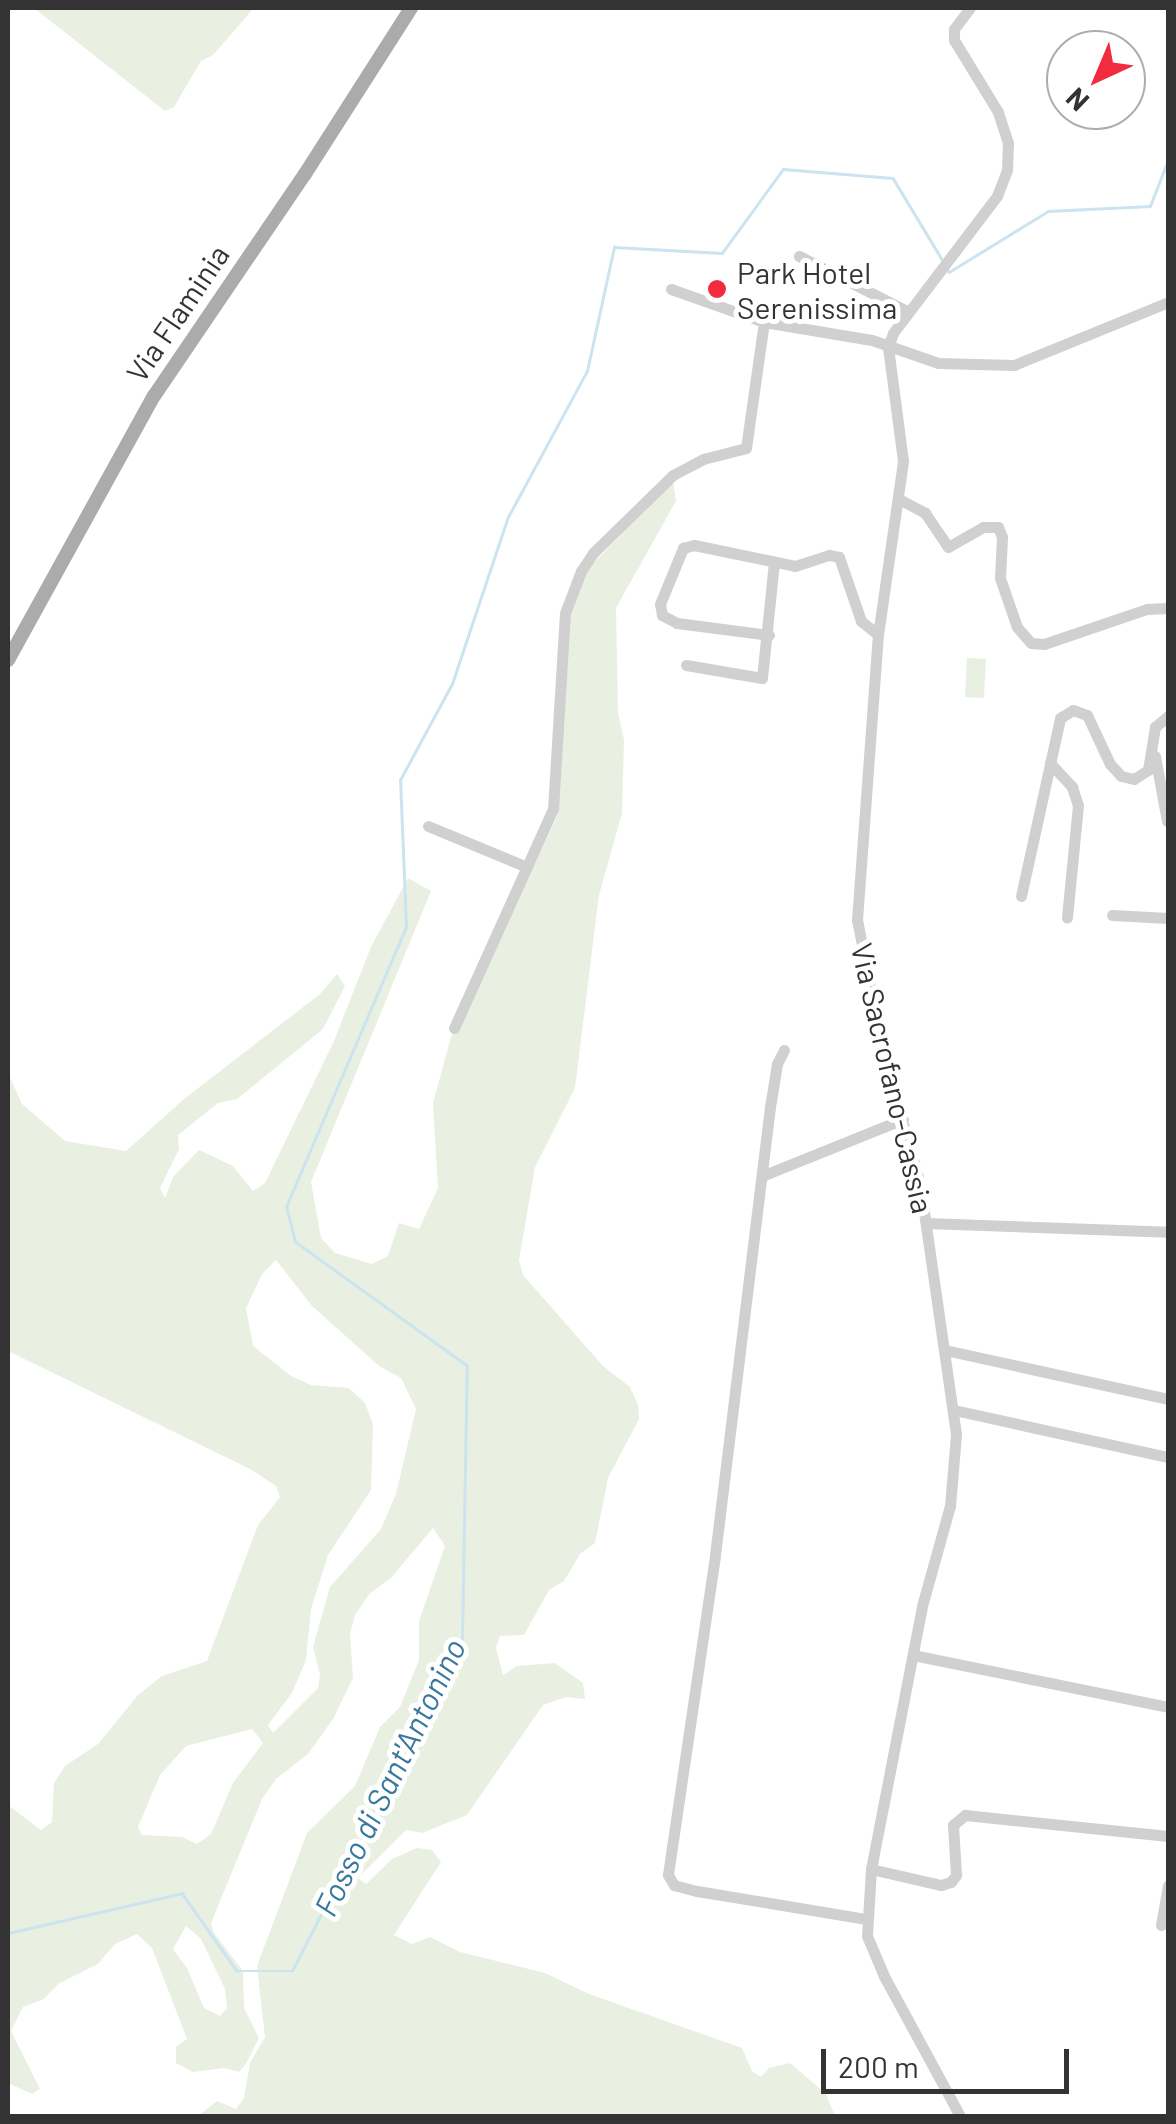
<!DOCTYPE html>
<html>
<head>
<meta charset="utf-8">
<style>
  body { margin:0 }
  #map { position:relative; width:1176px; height:2124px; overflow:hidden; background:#fff; font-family:Barlow,sans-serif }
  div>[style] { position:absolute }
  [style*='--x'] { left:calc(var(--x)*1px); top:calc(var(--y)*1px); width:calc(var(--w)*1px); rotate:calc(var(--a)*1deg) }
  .green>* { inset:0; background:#e9f0e1; transform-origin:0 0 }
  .stream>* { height:2.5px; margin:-1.25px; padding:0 1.25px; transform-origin:1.25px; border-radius:1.25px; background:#cce3f0 }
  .minor>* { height:11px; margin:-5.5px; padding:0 5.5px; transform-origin:5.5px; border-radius:5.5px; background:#d0d0d0 }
  .major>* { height:14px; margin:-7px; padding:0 7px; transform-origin:7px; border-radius:7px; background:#ababab }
  .dots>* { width:28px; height:28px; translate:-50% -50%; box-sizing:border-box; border:5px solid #fff; border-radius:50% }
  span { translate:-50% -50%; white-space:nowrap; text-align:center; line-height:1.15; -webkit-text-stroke:10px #fff; paint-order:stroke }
  .poi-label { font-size:30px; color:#333 }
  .left { translate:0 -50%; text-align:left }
  .street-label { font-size:30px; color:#333 }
  .water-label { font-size:32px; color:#38789d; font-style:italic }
  .frame { position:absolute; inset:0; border:10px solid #333; pointer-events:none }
  .north { position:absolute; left:1046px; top:30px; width:100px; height:100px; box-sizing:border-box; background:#fff; border:2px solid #adadad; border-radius:50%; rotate:224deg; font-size:28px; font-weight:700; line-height:40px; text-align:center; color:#333 }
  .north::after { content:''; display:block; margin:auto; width:35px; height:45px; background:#f32b3e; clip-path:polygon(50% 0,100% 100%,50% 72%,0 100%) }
  .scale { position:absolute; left:821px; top:2049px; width:248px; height:45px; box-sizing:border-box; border:5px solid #333; border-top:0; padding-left:12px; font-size:30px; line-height:35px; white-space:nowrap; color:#333; -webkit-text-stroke:8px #fff; paint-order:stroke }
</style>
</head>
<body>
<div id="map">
  <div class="green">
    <i style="clip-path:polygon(34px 8px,254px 8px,213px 55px,201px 61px,174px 107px,165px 111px)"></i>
    <i style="clip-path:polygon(evenodd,673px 481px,676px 501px,616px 608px,618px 713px,624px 740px,622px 813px,599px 895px,575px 1088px,535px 1167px,519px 1260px,523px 1275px,603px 1366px,630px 1387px,638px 1405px,639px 1419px,608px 1478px,595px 1543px,580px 1554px,564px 1581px,549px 1590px,524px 1635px,500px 1636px,496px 1648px,503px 1675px,517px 1666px,555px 1663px,583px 1683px,585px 1699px,566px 1697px,543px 1705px,467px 1815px,422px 1833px,406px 1830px,358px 1878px,366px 1884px,392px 1859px,417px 1848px,432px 1850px,441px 1862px,394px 1935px,412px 1944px,430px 1937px,460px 1952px,545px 1973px,589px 1994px,742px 2048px,752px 2071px,761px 2077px,769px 2068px,790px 2063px,826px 2094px,835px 2116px,198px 2116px,217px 2101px,236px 2109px,244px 2098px,250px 2063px,265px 2037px,257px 1966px,307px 1833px,355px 1786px,380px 1727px,400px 1707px,419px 1660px,419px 1621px,445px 1546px,433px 1528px,390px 1579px,370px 1593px,355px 1615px,350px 1634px,353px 1678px,333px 1719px,308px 1754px,276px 1779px,262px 1799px,211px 1923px,214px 1933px,243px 1971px,244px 2008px,259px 2038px,246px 2064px,239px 2072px,224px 2068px,193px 2072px,176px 2063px,176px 2047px,187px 2039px,152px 1948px,137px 1934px,115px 1944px,98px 1964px,58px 1984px,44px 1999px,23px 2007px,11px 2031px,40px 2089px,32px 2094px,8px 2083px,8px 1805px,41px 1830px,52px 1822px,54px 1783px,65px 1766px,98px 1744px,138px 1695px,162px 1676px,207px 1661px,258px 1525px,280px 1497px,276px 1486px,250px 1469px,8px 1351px,8px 1073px,22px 1104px,65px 1141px,126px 1151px,184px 1099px,320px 994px,337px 974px,345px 986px,323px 1029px,237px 1099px,218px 1103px,178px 1135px,179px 1149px,160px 1188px,165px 1198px,173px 1177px,199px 1150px,233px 1166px,253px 1191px,265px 1183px,334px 1041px,371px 947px,408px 878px,431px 891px,311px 1182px,321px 1238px,335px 1253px,372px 1264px,388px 1256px,399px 1223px,419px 1229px,438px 1188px,433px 1103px,451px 1037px,557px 817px,569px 611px,583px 574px,673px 481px,276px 1260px,312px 1306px,379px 1366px,401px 1378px,416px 1409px,396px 1494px,381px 1529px,330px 1587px,313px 1647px,320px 1674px,318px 1688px,273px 1733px,268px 1725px,292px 1693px,306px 1660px,311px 1609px,328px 1555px,371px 1490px,373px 1424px,365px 1403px,349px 1388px,311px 1385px,291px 1376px,253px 1346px,246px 1308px,262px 1274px,276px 1260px,673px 481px,252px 1729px,263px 1743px,233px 1783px,211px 1834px,197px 1844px,182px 1837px,142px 1835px,138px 1827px,160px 1775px,186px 1746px,252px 1729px,673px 481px,186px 1926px,201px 1939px,225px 1989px,227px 2008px,220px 2016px,204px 2008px,187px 1968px,173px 1949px,186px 1926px)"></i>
    <i style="left:967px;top:658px;width:19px;height:39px;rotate:3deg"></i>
  </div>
  <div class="stream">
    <i style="--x:947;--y:268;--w:4;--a:63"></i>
    <i style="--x:949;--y:272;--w:116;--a:-31.6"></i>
    <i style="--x:1048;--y:211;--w:102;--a:-2.8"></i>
    <i style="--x:1150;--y:206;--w:49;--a:-68.6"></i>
    <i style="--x:8;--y:1933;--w:179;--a:-12.9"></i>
    <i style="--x:182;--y:1893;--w:95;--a:54.8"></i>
    <i style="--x:237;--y:1971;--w:55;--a:0"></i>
    <i style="--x:292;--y:1971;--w:373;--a:-62.9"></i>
    <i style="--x:462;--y:1639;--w:273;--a:-89"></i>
    <i style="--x:467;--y:1366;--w:212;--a:-144.2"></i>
    <i style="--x:295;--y:1242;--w:36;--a:-104"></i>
    <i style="--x:286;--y:1207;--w:305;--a:-66.8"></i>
    <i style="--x:406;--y:927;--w:147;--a:-92.3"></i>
    <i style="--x:400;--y:780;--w:109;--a:-61.6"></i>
    <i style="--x:452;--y:684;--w:176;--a:-71.5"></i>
    <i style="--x:508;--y:517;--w:166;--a:-61.6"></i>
    <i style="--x:587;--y:371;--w:127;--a:-77.7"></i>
    <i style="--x:614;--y:247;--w:108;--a:3.2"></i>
    <i style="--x:722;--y:253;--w:104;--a:-54"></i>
    <i style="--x:783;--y:169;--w:110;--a:4.7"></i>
    <i style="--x:893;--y:178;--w:97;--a:58.9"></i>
  </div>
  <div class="minor">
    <i style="--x:799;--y:256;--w:123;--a:27"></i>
    <i style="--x:671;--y:289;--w:99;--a:19.5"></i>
    <i style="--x:764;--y:322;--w:109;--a:9.5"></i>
    <i style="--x:872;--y:340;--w:70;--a:19.2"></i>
    <i style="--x:938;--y:363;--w:76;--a:1.5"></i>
    <i style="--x:1014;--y:365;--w:166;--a:-22.2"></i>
    <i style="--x:899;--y:499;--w:30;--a:28"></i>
    <i style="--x:925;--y:513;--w:41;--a:55.9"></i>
    <i style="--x:948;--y:547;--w:40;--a:-29.7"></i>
    <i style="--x:983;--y:527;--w:15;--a:0"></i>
    <i style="--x:998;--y:527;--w:11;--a:68"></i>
    <i style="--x:1002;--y:537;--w:41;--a:92.8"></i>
    <i style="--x:1000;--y:578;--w:52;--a:70.9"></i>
    <i style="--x:1017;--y:627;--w:21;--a:49"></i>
    <i style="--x:1031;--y:643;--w:13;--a:4"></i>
    <i style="--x:1044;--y:644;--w:109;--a:-18.8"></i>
    <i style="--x:1147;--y:609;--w:21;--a:-3"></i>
    <i style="--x:769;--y:635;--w:93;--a:-172.6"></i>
    <i style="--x:677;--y:623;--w:17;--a:-152"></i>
    <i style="--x:662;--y:615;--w:11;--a:-100"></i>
    <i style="--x:660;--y:604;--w:61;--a:-67.7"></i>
    <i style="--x:683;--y:548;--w:11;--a:-15"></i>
    <i style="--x:694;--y:545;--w:103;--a:11.7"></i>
    <i style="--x:795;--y:566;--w:36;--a:-18"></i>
    <i style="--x:829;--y:555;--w:10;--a:11"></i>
    <i style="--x:839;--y:557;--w:68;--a:71"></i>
    <i style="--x:861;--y:621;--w:22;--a:39"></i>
    <i style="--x:686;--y:665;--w:77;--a:9.7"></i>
    <i style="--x:762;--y:678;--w:117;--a:-84.1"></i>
    <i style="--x:1155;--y:756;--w:66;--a:79.5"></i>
    <i style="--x:1050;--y:763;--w:33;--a:47"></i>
    <i style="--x:1072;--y:787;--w:19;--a:72"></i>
    <i style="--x:1078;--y:805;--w:113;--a:95.6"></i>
    <i style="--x:428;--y:826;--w:107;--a:22.5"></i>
    <i style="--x:1021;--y:896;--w:182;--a:-77.6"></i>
    <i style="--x:1060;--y:718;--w:15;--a:-32"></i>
    <i style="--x:1073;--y:710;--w:15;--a:20"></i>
    <i style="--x:1087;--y:715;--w:54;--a:64.9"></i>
    <i style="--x:1110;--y:764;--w:16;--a:47"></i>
    <i style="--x:1121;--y:776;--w:13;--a:13"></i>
    <i style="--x:1134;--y:779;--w:17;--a:-33"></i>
    <i style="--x:1148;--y:770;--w:44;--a:-80.8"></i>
    <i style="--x:1155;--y:727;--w:17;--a:-40"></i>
    <i style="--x:1112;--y:915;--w:56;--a:3.1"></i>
    <i style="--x:454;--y:1028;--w:240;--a:-65.7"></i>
    <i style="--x:553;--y:809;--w:196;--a:-86.5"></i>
    <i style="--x:565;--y:613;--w:45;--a:-69.1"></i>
    <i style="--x:581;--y:571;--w:22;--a:-56"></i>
    <i style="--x:593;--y:553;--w:112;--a:-44.3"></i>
    <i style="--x:673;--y:475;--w:34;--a:-28"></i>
    <i style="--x:703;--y:459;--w:44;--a:-14.3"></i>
    <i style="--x:746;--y:448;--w:127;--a:-81.9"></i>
    <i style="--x:784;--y:1050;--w:16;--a:117"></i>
    <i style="--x:777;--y:1064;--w:44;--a:99.2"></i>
    <i style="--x:770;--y:1107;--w:452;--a:97"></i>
    <i style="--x:715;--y:1556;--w:322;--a:98.4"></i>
    <i style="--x:668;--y:1875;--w:12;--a:59"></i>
    <i style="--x:674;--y:1885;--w:24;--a:15"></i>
    <i style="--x:697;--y:1891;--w:172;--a:9.4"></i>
    <i style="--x:762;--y:1176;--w:152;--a:-22"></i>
    <i style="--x:926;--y:1223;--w:242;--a:2.1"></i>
    <i style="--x:945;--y:1350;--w:228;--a:12.4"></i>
    <i style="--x:954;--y:1410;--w:219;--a:12.4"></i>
    <i style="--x:913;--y:1655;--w:260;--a:11.5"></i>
    <i style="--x:871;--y:1869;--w:72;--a:12.9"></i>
    <i style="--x:941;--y:1885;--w:10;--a:-17"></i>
    <i style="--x:951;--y:1882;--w:9;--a:-54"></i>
    <i style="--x:956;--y:1875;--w:50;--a:-93.4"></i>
    <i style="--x:953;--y:1825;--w:16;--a:-40"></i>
    <i style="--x:965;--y:1815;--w:204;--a:5.9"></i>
    <i style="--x:1161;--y:1925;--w:40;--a:-80"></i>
    <i style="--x:960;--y:2116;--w:159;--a:-118.5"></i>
    <i style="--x:884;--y:1976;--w:43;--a:-113"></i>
    <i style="--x:867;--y:1936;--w:67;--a:-86.6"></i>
    <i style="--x:871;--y:1869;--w:268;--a:-79"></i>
    <i style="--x:922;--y:1606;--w:104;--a:-74.4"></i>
    <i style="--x:950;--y:1506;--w:72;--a:-85.2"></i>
    <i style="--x:956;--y:1434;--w:253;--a:-98.2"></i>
    <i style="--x:920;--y:1184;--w:133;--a:-105.7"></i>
    <i style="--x:884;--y:1056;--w:139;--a:-101.2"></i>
    <i style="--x:857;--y:920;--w:286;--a:-85.8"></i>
    <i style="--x:878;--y:635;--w:176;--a:-81.8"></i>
    <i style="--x:903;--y:461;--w:115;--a:-97.5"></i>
    <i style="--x:888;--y:347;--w:15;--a:-70"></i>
    <i style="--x:893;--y:333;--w:172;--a:-52.8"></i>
    <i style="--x:997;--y:196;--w:28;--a:-69"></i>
    <i style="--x:1007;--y:170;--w:27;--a:-88"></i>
    <i style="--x:1008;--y:143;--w:33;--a:-108"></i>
    <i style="--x:998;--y:112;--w:84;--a:-121.4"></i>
    <i style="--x:954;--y:40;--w:11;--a:-90"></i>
    <i style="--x:954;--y:29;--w:26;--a:-53"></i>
  </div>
  <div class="major">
    <i style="--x:8;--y:660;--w:302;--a:-61.1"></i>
    <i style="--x:154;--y:396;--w:268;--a:-55.8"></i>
    <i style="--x:305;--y:174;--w:197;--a:-57.4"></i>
  </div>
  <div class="dots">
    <i style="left:717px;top:289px;background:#f32b3e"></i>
  </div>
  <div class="poi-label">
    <span class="left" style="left:737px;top:289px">Park Hotel<br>Serenissima</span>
  </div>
  <div class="street-label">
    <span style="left:177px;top:313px;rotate:-56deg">Via Flaminia</span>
    <span style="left:893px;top:1078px;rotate:77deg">Via Sacrofano-Cassia</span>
  </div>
  <div class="water-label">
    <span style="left:389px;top:1777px;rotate:-64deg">Fosso di Sant'Antonino</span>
  </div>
  <div class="frame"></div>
  <div class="north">N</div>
  <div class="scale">200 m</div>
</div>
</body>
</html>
